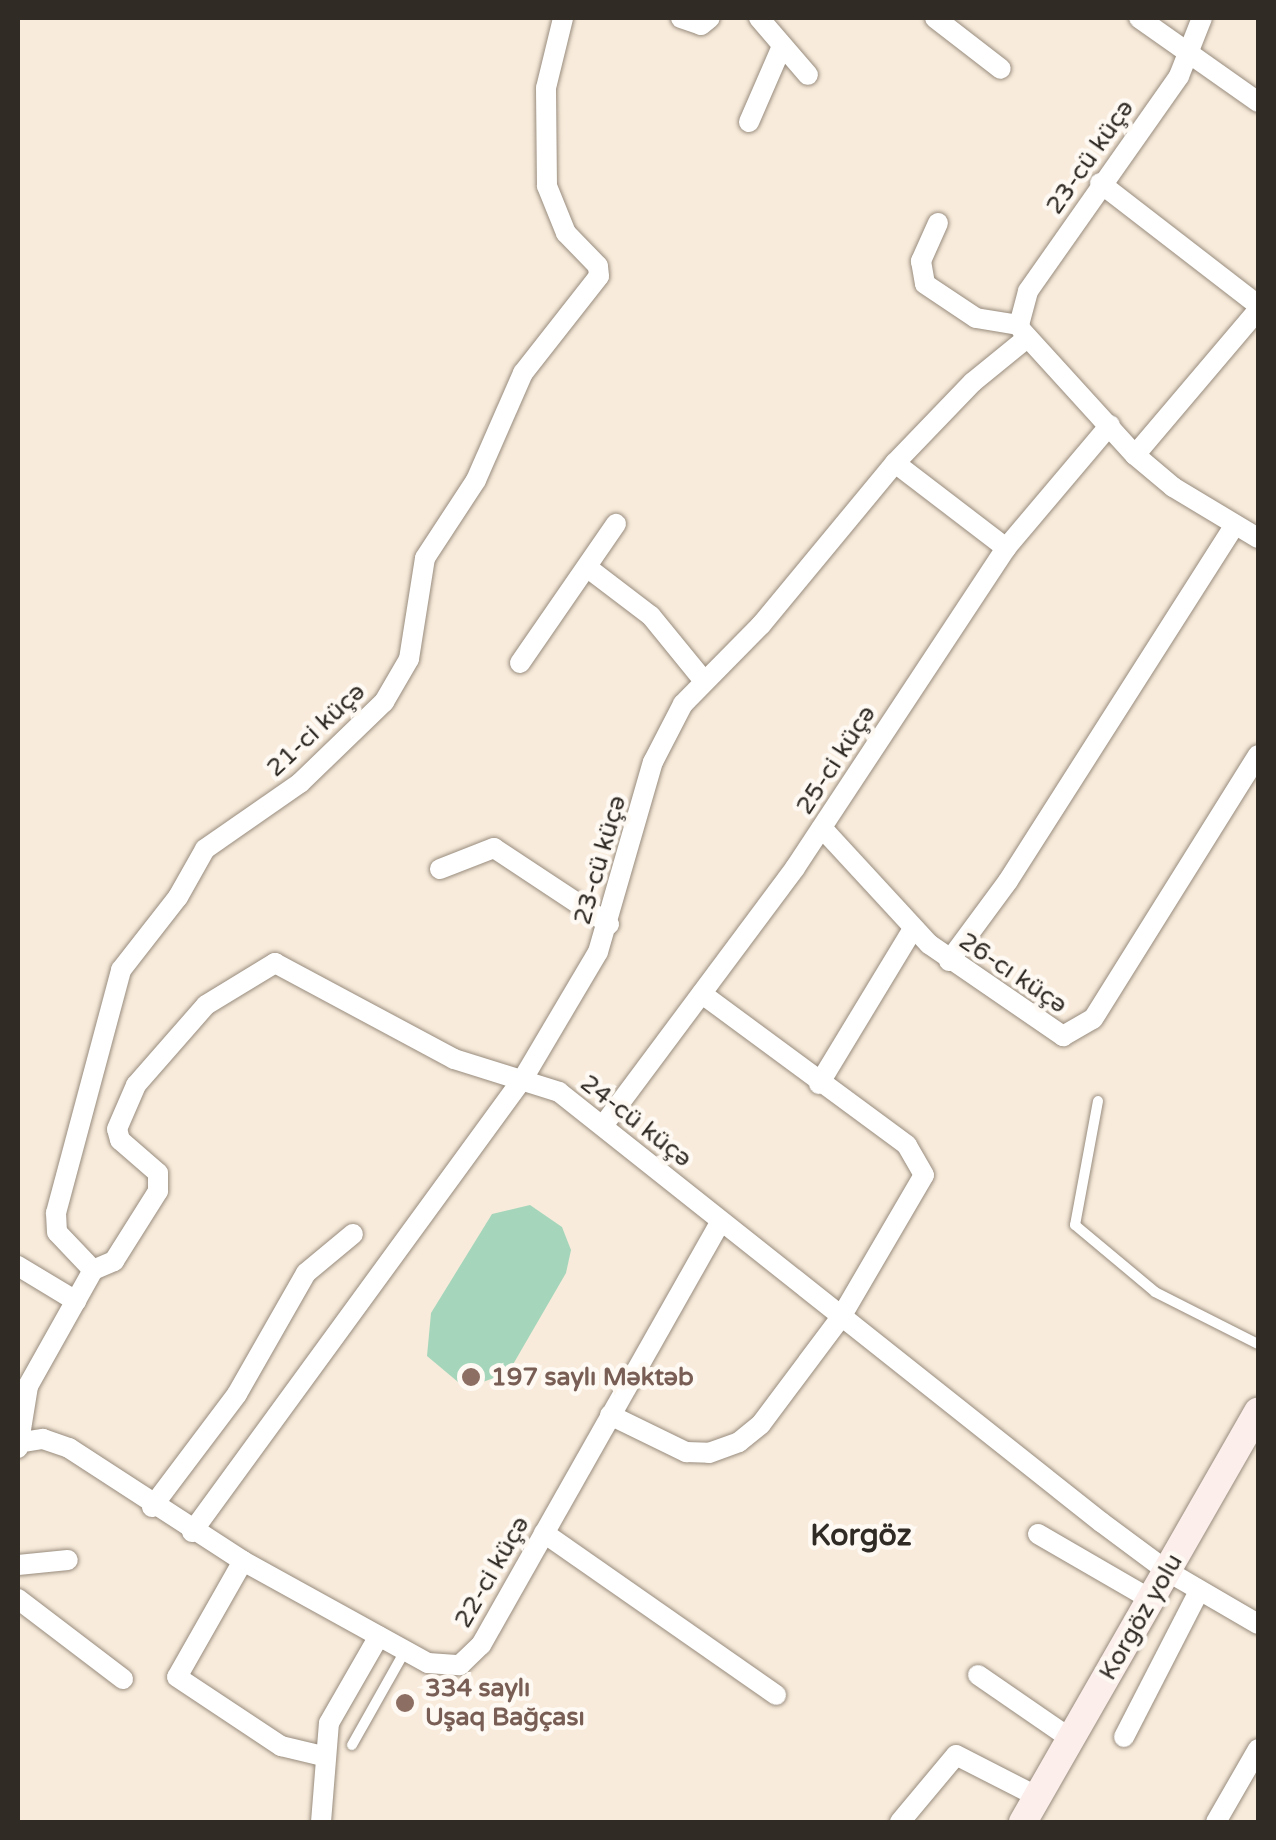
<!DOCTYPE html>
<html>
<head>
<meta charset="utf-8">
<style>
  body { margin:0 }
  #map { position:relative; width:1276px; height:1840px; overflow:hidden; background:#f8ebdb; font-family:"Varela Round",sans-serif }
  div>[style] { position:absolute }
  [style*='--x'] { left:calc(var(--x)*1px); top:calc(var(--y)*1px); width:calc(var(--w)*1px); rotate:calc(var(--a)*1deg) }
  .green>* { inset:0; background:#a5d6bb }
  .roads { filter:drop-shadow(0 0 2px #988c7e) drop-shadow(0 0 2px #988c7e) }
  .lane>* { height:10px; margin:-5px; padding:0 5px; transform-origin:5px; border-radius:5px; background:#fff }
  .street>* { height:20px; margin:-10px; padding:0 10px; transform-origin:10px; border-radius:10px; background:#fff }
  .secondary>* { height:28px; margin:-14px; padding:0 14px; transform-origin:14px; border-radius:14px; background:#fbeeeb }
  .dots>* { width:28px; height:28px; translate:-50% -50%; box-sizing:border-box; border:5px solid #fef9f3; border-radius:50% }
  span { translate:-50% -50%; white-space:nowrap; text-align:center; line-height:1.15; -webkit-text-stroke:9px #fef9f3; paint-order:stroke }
  .street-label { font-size:25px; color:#302b25 }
  .education-label { font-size:25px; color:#785e54; font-weight:700 }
  .left { translate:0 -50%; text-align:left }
  .quarter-label { font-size:30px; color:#302b25; font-weight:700 }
  .frame { position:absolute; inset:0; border:20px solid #302b25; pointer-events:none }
</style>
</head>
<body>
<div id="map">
  <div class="green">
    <i style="clip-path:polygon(530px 1205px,562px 1227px,571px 1250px,566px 1273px,508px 1373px,477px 1384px,458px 1382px,427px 1356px,431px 1313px,492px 1214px)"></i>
  </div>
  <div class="roads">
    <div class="lane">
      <i style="--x:1098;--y:1101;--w:126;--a:100.5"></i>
      <i style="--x:1075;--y:1225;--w:104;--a:39.9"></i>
      <i style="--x:1155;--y:1292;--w:115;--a:26.8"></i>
      <i style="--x:352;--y:1745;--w:108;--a:-60.6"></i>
    </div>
    <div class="street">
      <i style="--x:681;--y:18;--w:21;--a:19"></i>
      <i style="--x:701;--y:25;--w:11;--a:-38"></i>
      <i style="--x:759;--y:18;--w:75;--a:49.3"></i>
      <i style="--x:935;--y:18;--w:83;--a:37.7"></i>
      <i style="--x:1139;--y:18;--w:146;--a:35.2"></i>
      <i style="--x:749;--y:122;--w:83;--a:-66.5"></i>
      <i style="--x:1100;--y:183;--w:200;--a:37.7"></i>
      <i style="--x:938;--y:223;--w:42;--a:114.1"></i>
      <i style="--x:921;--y:261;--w:23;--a:80"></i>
      <i style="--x:925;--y:284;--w:61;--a:33.7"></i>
      <i style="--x:976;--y:318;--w:44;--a:9.2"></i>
      <i style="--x:1019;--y:325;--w:35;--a:-75"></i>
      <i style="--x:1028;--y:291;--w:263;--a:-54.9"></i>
      <i style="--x:1179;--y:76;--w:62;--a:-68.4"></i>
      <i style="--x:1022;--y:331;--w:168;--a:47.7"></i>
      <i style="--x:1135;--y:455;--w:50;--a:40.1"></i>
      <i style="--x:1173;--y:487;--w:99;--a:31"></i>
      <i style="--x:1135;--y:455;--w:190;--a:-49.7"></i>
      <i style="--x:895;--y:463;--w:140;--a:37.4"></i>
      <i style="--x:588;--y:568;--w:79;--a:37.3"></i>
      <i style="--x:651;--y:616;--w:84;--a:50.8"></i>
      <i style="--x:520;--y:663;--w:169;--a:-55.4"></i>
      <i style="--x:822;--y:828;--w:158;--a:47.3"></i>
      <i style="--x:929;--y:944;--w:163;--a:34.5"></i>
      <i style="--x:1063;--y:1036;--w:34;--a:-30"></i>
      <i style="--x:1093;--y:1019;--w:311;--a:-58"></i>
      <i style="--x:440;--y:869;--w:58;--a:-21.3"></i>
      <i style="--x:494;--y:848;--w:138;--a:33.5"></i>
      <i style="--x:949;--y:961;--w:99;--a:-53.6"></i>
      <i style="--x:1008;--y:881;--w:421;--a:-57.5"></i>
      <i style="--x:819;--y:1084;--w:181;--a:-58.8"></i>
      <i style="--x:605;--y:1123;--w:318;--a:-53.3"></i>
      <i style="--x:795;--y:868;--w:383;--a:-56.6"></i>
      <i style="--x:1006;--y:548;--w:161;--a:-49.8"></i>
      <i style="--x:18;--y:1266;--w:68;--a:31.1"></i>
      <i style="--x:93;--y:1270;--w:23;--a:-23"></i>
      <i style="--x:114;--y:1261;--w:83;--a:-57.8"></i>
      <i style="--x:158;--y:1191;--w:18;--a:-90"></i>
      <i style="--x:158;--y:1173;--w:50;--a:-139"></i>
      <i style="--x:120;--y:1140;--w:11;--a:-105"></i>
      <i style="--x:117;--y:1129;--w:48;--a:-66.6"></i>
      <i style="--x:136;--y:1085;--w:106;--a:-48.8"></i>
      <i style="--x:206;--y:1005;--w:81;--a:-31.3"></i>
      <i style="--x:275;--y:963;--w:203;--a:28.2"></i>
      <i style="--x:454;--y:1059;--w:110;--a:17.4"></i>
      <i style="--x:559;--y:1092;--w:692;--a:38.43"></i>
      <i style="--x:1101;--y:1522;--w:82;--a:36.6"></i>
      <i style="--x:1167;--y:1571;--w:105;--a:30.2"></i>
      <i style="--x:610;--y:1415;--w:85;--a:26"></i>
      <i style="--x:686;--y:1452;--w:23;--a:2"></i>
      <i style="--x:709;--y:1453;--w:32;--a:-20"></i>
      <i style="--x:739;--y:1442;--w:28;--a:-39"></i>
      <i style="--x:761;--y:1424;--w:134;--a:-53.2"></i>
      <i style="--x:841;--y:1317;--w:164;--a:-59.7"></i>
      <i style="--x:924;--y:1175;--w:34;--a:-120"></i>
      <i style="--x:907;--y:1145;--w:255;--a:-143.6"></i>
      <i style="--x:23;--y:1442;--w:20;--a:-9"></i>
      <i style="--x:43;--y:1439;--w:28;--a:19"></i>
      <i style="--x:69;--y:1448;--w:207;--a:33"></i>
      <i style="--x:243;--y:1561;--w:211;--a:28.9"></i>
      <i style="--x:428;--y:1663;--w:32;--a:4"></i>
      <i style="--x:460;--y:1665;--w:29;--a:-44"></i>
      <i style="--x:481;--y:1645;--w:486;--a:-60.5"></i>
      <i style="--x:18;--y:1448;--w:63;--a:-80.8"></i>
      <i style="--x:28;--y:1386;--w:133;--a:-60.7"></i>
      <i style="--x:93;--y:1270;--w:52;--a:-133.5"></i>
      <i style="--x:57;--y:1232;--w:19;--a:-93"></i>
      <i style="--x:56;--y:1213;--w:252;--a:-75"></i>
      <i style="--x:121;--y:970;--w:93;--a:-52"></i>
      <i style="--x:178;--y:897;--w:55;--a:-60.6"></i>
      <i style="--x:205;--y:849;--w:116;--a:-34.8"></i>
      <i style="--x:300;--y:783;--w:117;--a:-44"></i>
      <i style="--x:384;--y:702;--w:50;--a:-59.8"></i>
      <i style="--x:409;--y:659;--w:102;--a:-81"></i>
      <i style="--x:425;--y:558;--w:93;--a:-56.8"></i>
      <i style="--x:476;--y:480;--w:117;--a:-66.3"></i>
      <i style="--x:523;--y:373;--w:123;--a:-51.9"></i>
      <i style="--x:599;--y:276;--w:10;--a:-96"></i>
      <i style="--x:598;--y:266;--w:46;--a:-134.1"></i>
      <i style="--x:566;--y:233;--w:51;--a:-112"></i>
      <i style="--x:547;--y:186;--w:98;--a:-90.6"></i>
      <i style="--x:546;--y:88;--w:72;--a:-76.3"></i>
      <i style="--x:152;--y:1507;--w:141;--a:-53"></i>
      <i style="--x:237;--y:1394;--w:139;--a:-60.3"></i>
      <i style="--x:306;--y:1273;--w:61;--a:-39.7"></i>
      <i style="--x:192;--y:1532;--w:563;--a:-53.88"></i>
      <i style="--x:524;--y:1077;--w:145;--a:-59.4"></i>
      <i style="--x:598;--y:952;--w:198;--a:-73.9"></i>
      <i style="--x:653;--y:762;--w:65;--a:-62.7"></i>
      <i style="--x:683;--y:704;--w:111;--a:-45.4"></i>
      <i style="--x:761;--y:625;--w:210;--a:-50.4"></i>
      <i style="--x:895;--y:463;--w:112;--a:-46.1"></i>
      <i style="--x:973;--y:382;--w:68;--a:-39.1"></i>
      <i style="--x:544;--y:1533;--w:283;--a:34.9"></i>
      <i style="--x:1038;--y:1534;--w:129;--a:30.1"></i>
      <i style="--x:243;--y:1561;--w:133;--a:119.6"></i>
      <i style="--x:177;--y:1677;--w:125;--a:33.6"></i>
      <i style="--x:281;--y:1746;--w:43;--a:13.4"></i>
      <i style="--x:18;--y:1565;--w:50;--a:-5.7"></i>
      <i style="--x:18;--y:1599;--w:132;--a:37.3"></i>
      <i style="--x:978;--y:1675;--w:113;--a:34.5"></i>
      <i style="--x:1124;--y:1737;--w:164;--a:-62.8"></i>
      <i style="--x:321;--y:1822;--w:99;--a:-85.4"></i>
      <i style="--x:329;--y:1723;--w:100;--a:-60.1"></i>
      <i style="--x:900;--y:1822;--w:87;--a:-50.1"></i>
      <i style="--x:956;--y:1755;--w:92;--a:27.1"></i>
      <i style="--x:1216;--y:1822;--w:84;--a:-60.1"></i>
    </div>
    <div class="secondary">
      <i style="--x:1023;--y:1822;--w:473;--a:-60.2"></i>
    </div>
  </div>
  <div class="dots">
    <i style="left:471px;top:1377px;background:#8d6e63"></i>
    <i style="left:405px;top:1703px;background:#8d6e63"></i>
  </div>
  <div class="street-label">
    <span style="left:1090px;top:157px;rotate:-55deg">23-cü küçə</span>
    <span style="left:316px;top:730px;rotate:-43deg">21-ci küçə</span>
    <span style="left:836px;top:760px;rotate:-57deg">25-ci küçə</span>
    <span style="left:600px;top:860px;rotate:-74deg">23-cü küçə</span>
    <span style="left:1013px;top:973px;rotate:34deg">26-cı küçə</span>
    <span style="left:636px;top:1121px;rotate:38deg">24-cü küçə</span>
    <span style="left:492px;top:1572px;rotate:-60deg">22-ci küçə</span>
    <span style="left:1141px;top:1617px;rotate:-60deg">Korgöz yolu</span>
  </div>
  <div class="education-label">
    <span class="left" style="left:491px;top:1377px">197 saylı Məktəb</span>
    <span class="left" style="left:425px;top:1703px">334 saylı<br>Uşaq Bağçası</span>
  </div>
  <div class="quarter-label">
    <span style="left:861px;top:1536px">Korgöz</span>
  </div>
  <div class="frame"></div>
</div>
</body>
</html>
